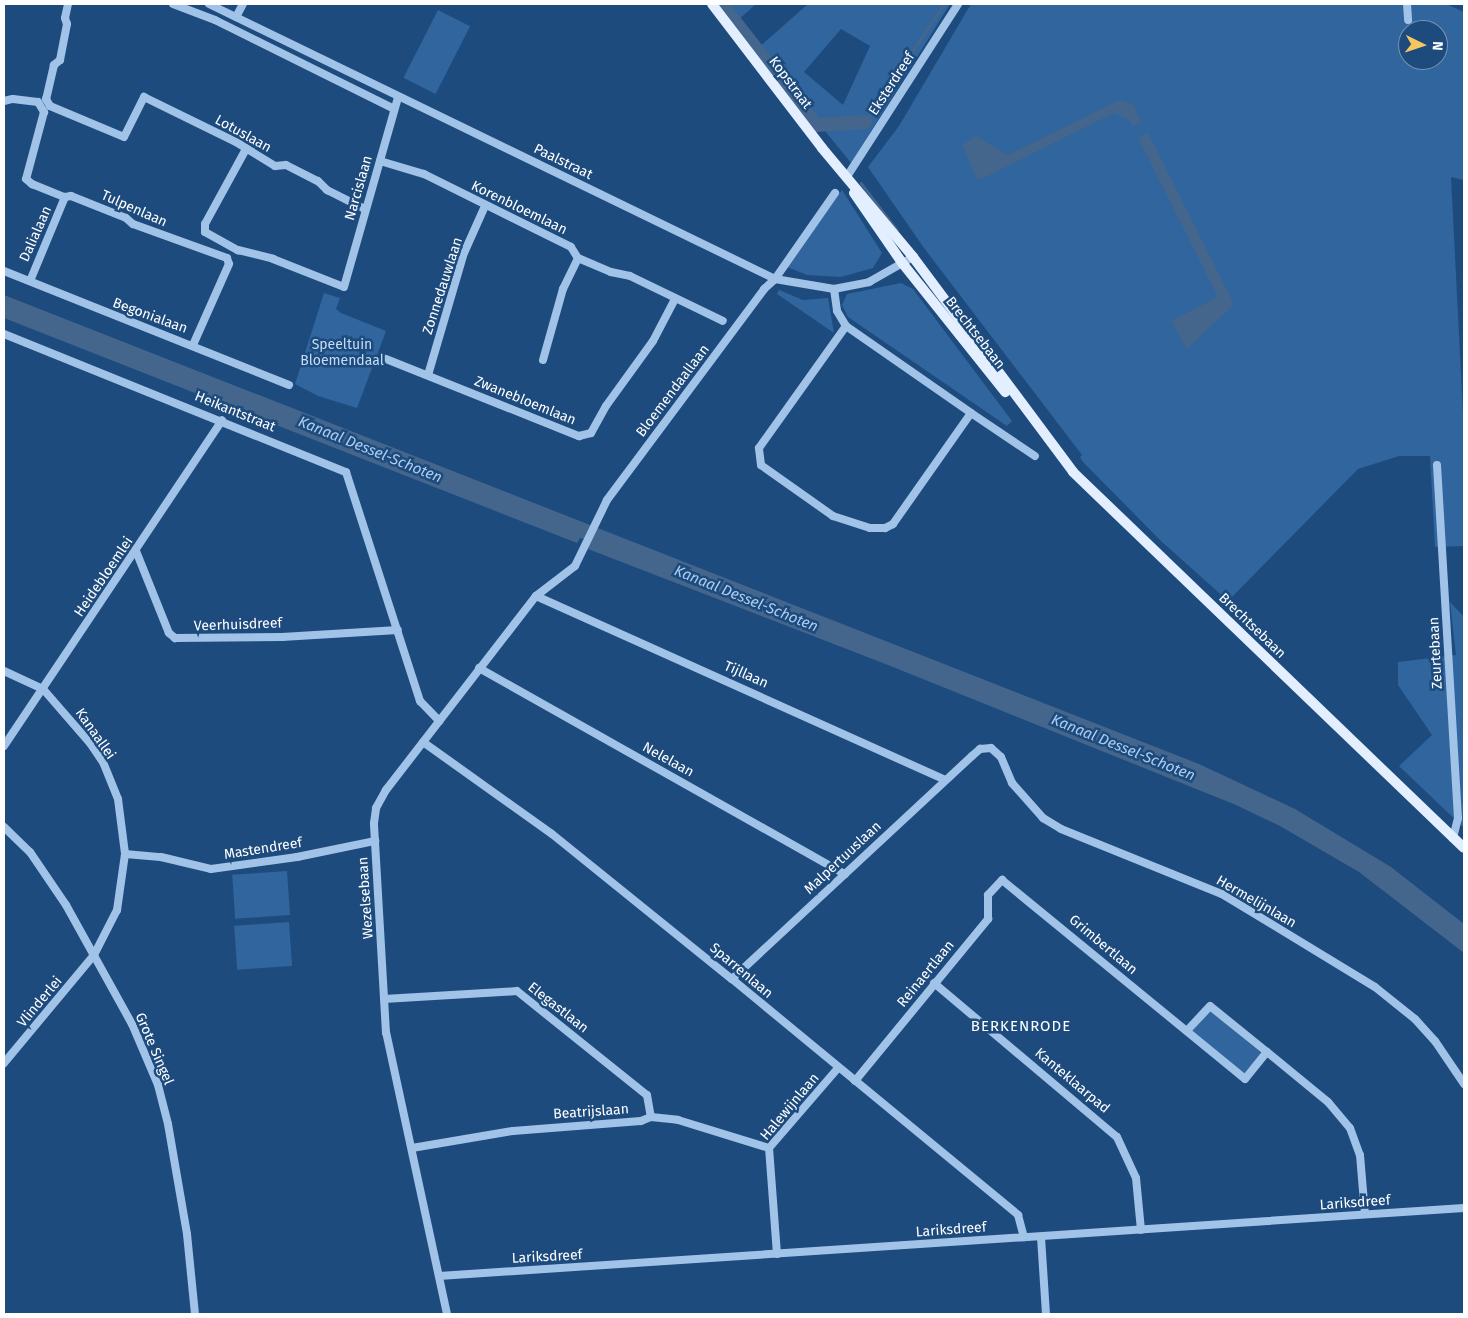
<!DOCTYPE html>
<html>
<head>
<meta charset="utf-8">
<style>
  body { margin:0 }
  #map { position:relative; width:1468px; height:1318px; overflow:hidden; background:#1d4b7e; font-family:"Fira Sans",sans-serif }
  div>[style] { position:absolute }
  [style*='--x'] { left:calc(var(--x)*1px); top:calc(var(--y)*1px); width:calc(var(--w)*1px); rotate:calc(var(--a)*1deg) }
  .green>* { inset:0; background:#30659d; transform-origin:0 0 }
  .water>* { inset:0; background:#45668c }
  .stream>* { height:2.5px; margin:-1.25px; padding:0 1.25px; transform-origin:1.25px; border-radius:1.25px; background:#45668c }
  .river>* { height:14px; margin:-7px; padding:0 7px; transform-origin:7px; border-radius:7px; background:#45668c }
  .minor>* { height:8px; margin:-4px; padding:0 4px; transform-origin:4px; border-radius:4px; background:#a1c3e8 }
  .major>* { height:10px; margin:-5px; padding:0 5px; transform-origin:5px; border-radius:5px; background:#e3eefe }
  span { translate:-50% -50%; white-space:nowrap; text-align:center; line-height:1.15; -webkit-text-stroke:5px #1d4b7e; paint-order:stroke }
  .street-label { font-size:14px; color:#fff }
  .park-label { font-size:14px; color:#c4ddf6 }
  .water-label { font-size:15px; color:#accdf0; font-style:italic }
  .neighbourhood-label { font-size:15px; color:#fff; letter-spacing:1px }
  .frame { position:absolute; inset:0; border:5px solid #fff; pointer-events:none }
  .north { position:absolute; left:1398px; top:20px; width:50px; height:50px; box-sizing:border-box; background:#1d4b7e; border:1px solid #7793b2; border-radius:50%; rotate:94deg; font-size:14px; font-weight:700; line-height:20px; text-align:center; color:#fff }
  .north::after { content:''; display:block; margin:auto; width:18px; height:22px; background:#f8c65f; clip-path:polygon(50% 0,100% 100%,50% 72%,0 100%) }
</style>
</head>
<body>
<div id="map">
  <div class="green">
    <i style="clip-path:polygon(723px 4px,756px 4px,737px 21px)"></i>
    <i style="clip-path:polygon(evenodd,808px 4px,950px 4px,851px 163px,758px 48px,808px 4px,841px 29px,870px 46px,843px 105px,804px 72px,841px 29px)"></i>
    <i style="clip-path:polygon(evenodd,971px 4px,1446px 4px,1464px 12px,1464px 180px,1451px 177px,1464px 433px,1464px 546px,1435px 547px,1430px 456px,1399px 456px,1358px 469px,1228px 601px,1161px 541px,1083px 462px,1080px 457px,1082px 455px,924px 248px,868px 167px,899px 126px,971px 4px,1408px 30px,1438px 30px,1438px 60px,1408px 60px,1408px 30px)"></i>
    <i style="left:438px;top:10px;width:36px;height:76px;rotate:27deg"></i>
    <i style="clip-path:polygon(842px 190px,882px 253px,873px 268px,841px 277px,807px 275px,787px 267px)"></i>
    <i style="clip-path:polygon(901px 283px,913px 289px,1012px 421px,1007px 426px,848px 317px,842px 305px,847px 294px)"></i>
    <i style="clip-path:polygon(779px 290px,803px 300px,828px 298px,834px 333px,777px 294px)"></i>
    <i style="clip-path:polygon(324px 293px,340px 298px,336px 309px,341px 313px,386px 331px,357px 408px,318px 396px,295px 384px)"></i>
    <i style="clip-path:polygon(1450px 602px,1464px 617px,1464px 828px,1399px 766px,1432px 735px,1398px 685px,1398px 662px,1456px 655px)"></i>
    <i style="left:287px;top:871px;width:44px;height:55px;rotate:86deg"></i>
    <i style="left:289px;top:922px;width:44px;height:55px;rotate:86deg"></i>
    <i style="left:1210px;top:1010px;width:67px;height:28px;rotate:40deg"></i>
  </div>
  <div class="water">
    <i style="clip-path:polygon(1119px 100px,1133px 104px,1142px 123px,1133px 126px,1128px 119px,1114px 113px,981px 179px,977px 178px,962px 145px,976px 136px,1008px 155px)"></i>
    <i style="clip-path:polygon(1148px 133px,1234px 304px,1187px 349px,1171px 321px,1218px 297px,1138px 138px)"></i>
    <i style="clip-path:polygon(4px 295px,1199px 764px,1295px 809px,1391px 867px,1464px 924px,1464px 953px,1359px 872px,1280px 826px,1236px 805px,888px 665px,588px 549px,590px 541px,580px 538px,577px 543px,4px 318px)"></i>
  </div>
  <div class="stream">
    <i style="--x:865;--y:122;--w:142;--a:-56.2"></i>
    <i style="--x:861;--y:183;--w:59;--a:52.5"></i>
  </div>
  <div class="river">
    <i style="--x:721;--y:4;--w:154;--a:51.9"></i>
    <i style="--x:816;--y:125;--w:49;--a:-3.5"></i>
  </div>
  <div class="minor">
    <i style="--x:68;--y:4;--w:14;--a:102"></i>
    <i style="--x:65;--y:18;--w:6;--a:72"></i>
    <i style="--x:67;--y:24;--w:37;--a:101"></i>
    <i style="--x:60;--y:60;--w:8;--a:140"></i>
    <i style="--x:54;--y:65;--w:35;--a:103"></i>
    <i style="--x:46;--y:99;--w:8;--a:60"></i>
    <i style="--x:50;--y:106;--w:80;--a:22.7"></i>
    <i style="--x:124;--y:137;--w:45;--a:-63.4"></i>
    <i style="--x:144;--y:97;--w:102;--a:26.1"></i>
    <i style="--x:236;--y:142;--w:46;--a:31.6"></i>
    <i style="--x:275;--y:166;--w:11;--a:-5"></i>
    <i style="--x:286;--y:165;--w:36;--a:27"></i>
    <i style="--x:318;--y:181;--w:13;--a:45"></i>
    <i style="--x:327;--y:190;--w:42;--a:26.6"></i>
    <i style="--x:173;--y:4;--w:45;--a:20.9"></i>
    <i style="--x:215;--y:20;--w:200;--a:26.4"></i>
    <i style="--x:209;--y:4;--w:629;--a:25.91"></i>
    <i style="--x:775;--y:279;--w:60;--a:9.6"></i>
    <i style="--x:834;--y:289;--w:36;--a:-11"></i>
    <i style="--x:869;--y:282;--w:51;--a:-29.6"></i>
    <i style="--x:1407;--y:4;--w:16;--a:86"></i>
    <i style="--x:236;--y:17;--w:15;--a:-62"></i>
    <i style="--x:4;--y:101;--w:9;--a:-13"></i>
    <i style="--x:13;--y:99;--w:25;--a:7"></i>
    <i style="--x:38;--y:102;--w:12;--a:59"></i>
    <i style="--x:44;--y:112;--w:69;--a:105"></i>
    <i style="--x:26;--y:179;--w:8;--a:40"></i>
    <i style="--x:32;--y:184;--w:35;--a:22"></i>
    <i style="--x:65;--y:197;--w:6;--a:-9"></i>
    <i style="--x:71;--y:196;--w:59;--a:21.8"></i>
    <i style="--x:126;--y:218;--w:9;--a:41"></i>
    <i style="--x:133;--y:224;--w:100;--a:19.9"></i>
    <i style="--x:227;--y:258;--w:6;--a:72"></i>
    <i style="--x:229;--y:264;--w:89;--a:114"></i>
    <i style="--x:246;--y:149;--w:85;--a:118.7"></i>
    <i style="--x:205;--y:224;--w:8;--a:90"></i>
    <i style="--x:205;--y:232;--w:38;--a:29"></i>
    <i style="--x:238;--y:250;--w:36;--a:14"></i>
    <i style="--x:273;--y:259;--w:76;--a:21.5"></i>
    <i style="--x:344;--y:287;--w:198;--a:-74.1"></i>
    <i style="--x:380;--y:161;--w:46;--a:16.5"></i>
    <i style="--x:424;--y:174;--w:164;--a:26.4"></i>
    <i style="--x:571;--y:247;--w:13;--a:58"></i>
    <i style="--x:578;--y:258;--w:36;--a:23"></i>
    <i style="--x:611;--y:272;--w:19;--a:12"></i>
    <i style="--x:630;--y:276;--w:103;--a:25.8"></i>
    <i style="--x:846;--y:178;--w:207;--a:-57.2"></i>
    <i style="--x:4;--y:271;--w:307;--a:21.8"></i>
    <i style="--x:30;--y:281;--w:91;--a:-67.4"></i>
    <i style="--x:834;--y:289;--w:22;--a:82"></i>
    <i style="--x:837;--y:311;--w:17;--a:59"></i>
    <i style="--x:846;--y:326;--w:152;--a:34.8"></i>
    <i style="--x:971;--y:413;--w:136;--a:125.1"></i>
    <i style="--x:893;--y:524;--w:9;--a:153"></i>
    <i style="--x:885;--y:528;--w:15;--a:180"></i>
    <i style="--x:870;--y:528;--w:39;--a:-162"></i>
    <i style="--x:833;--y:516;--w:88;--a:-144.7"></i>
    <i style="--x:761;--y:465;--w:17;--a:-97"></i>
    <i style="--x:759;--y:448;--w:150;--a:-54.5"></i>
    <i style="--x:4;--y:334;--w:369;--a:22"></i>
    <i style="--x:346;--y:472;--w:241;--a:72.1"></i>
    <i style="--x:420;--y:701;--w:28;--a:46"></i>
    <i style="--x:386;--y:359;--w:208;--a:21.8"></i>
    <i style="--x:579;--y:436;--w:12;--a:-14"></i>
    <i style="--x:591;--y:433;--w:31;--a:-61"></i>
    <i style="--x:606;--y:406;--w:80;--a:-54.1"></i>
    <i style="--x:653;--y:341;--w:47;--a:-62.4"></i>
    <i style="--x:543;--y:360;--w:74;--a:-74.3"></i>
    <i style="--x:563;--y:289;--w:34;--a:-64"></i>
    <i style="--x:428;--y:375;--w:127;--a:-73.6"></i>
    <i style="--x:464;--y:253;--w:51;--a:-65.9"></i>
    <i style="--x:971;--y:413;--w:77;--a:33.9"></i>
    <i style="--x:1437;--y:465;--w:354;--a:86.6"></i>
    <i style="--x:1458;--y:818;--w:21;--a:104"></i>
    <i style="--x:136;--y:551;--w:88;--a:68.1"></i>
    <i style="--x:169;--y:633;--w:8;--a:40"></i>
    <i style="--x:175;--y:638;--w:107;--a:-0.5"></i>
    <i style="--x:282;--y:637;--w:116;--a:-3.5"></i>
    <i style="--x:536;--y:596;--w:448;--a:24.2"></i>
    <i style="--x:479;--y:668;--w:420;--a:29.4"></i>
    <i style="--x:4;--y:671;--w:43;--a:24.8"></i>
    <i style="--x:43;--y:689;--w:72;--a:49"></i>
    <i style="--x:90;--y:743;--w:23;--a:56"></i>
    <i style="--x:103;--y:762;--w:40;--a:68"></i>
    <i style="--x:118;--y:799;--w:55;--a:82.7"></i>
    <i style="--x:125;--y:854;--w:57;--a:98.1"></i>
    <i style="--x:117;--y:910;--w:51;--a:117.1"></i>
    <i style="--x:94;--y:955;--w:141;--a:129.8"></i>
    <i style="--x:423;--y:742;--w:158;--a:35.5"></i>
    <i style="--x:552;--y:834;--w:231;--a:38.9"></i>
    <i style="--x:732;--y:979;--w:371;--a:39.5"></i>
    <i style="--x:1018;--y:1215;--w:23;--a:75"></i>
    <i style="--x:4;--y:746;--w:392;--a:-56.2"></i>
    <i style="--x:4;--y:827;--w:36;--a:44"></i>
    <i style="--x:30;--y:852;--w:64;--a:55.8"></i>
    <i style="--x:66;--y:905;--w:136;--a:61"></i>
    <i style="--x:132;--y:1024;--w:66;--a:66.9"></i>
    <i style="--x:158;--y:1085;--w:40;--a:75.6"></i>
    <i style="--x:168;--y:1124;--w:112;--a:80.2"></i>
    <i style="--x:187;--y:1234;--w:80;--a:84.3"></i>
    <i style="--x:125;--y:854;--w:36;--a:5"></i>
    <i style="--x:161;--y:857;--w:51;--a:13.5"></i>
    <i style="--x:211;--y:869;--w:87;--a:-7.9"></i>
    <i style="--x:297;--y:857;--w:80;--a:-11.6"></i>
    <i style="--x:732;--y:979;--w:328;--a:-42.9"></i>
    <i style="--x:972;--y:756;--w:11;--a:-41"></i>
    <i style="--x:980;--y:749;--w:11;--a:-5"></i>
    <i style="--x:991;--y:748;--w:13;--a:42"></i>
    <i style="--x:1001;--y:757;--w:28;--a:67"></i>
    <i style="--x:1012;--y:783;--w:47;--a:48.5"></i>
    <i style="--x:1043;--y:818;--w:21;--a:31"></i>
    <i style="--x:1061;--y:829;--w:174;--a:22"></i>
    <i style="--x:1222;--y:894;--w:179;--a:31.3"></i>
    <i style="--x:1375;--y:987;--w:51;--a:38.7"></i>
    <i style="--x:1415;--y:1019;--w:30;--a:48"></i>
    <i style="--x:1435;--y:1041;--w:52;--a:56"></i>
    <i style="--x:934;--y:983;--w:239;--a:40.1"></i>
    <i style="--x:1117;--y:1137;--w:45;--a:65.1"></i>
    <i style="--x:1136;--y:1178;--w:52;--a:84.5"></i>
    <i style="--x:384;--y:999;--w:133;--a:-3.4"></i>
    <i style="--x:517;--y:991;--w:166;--a:38.7"></i>
    <i style="--x:647;--y:1095;--w:22;--a:80"></i>
    <i style="--x:1267;--y:1052;--w:79;--a:39.3"></i>
    <i style="--x:1328;--y:1102;--w:34;--a:50"></i>
    <i style="--x:1350;--y:1128;--w:29;--a:70"></i>
    <i style="--x:1360;--y:1155;--w:59;--a:85.2"></i>
    <i style="--x:855;--y:1081;--w:210;--a:-50.6"></i>
    <i style="--x:988;--y:919;--w:24;--a:-90"></i>
    <i style="--x:988;--y:895;--w:21;--a:-47"></i>
    <i style="--x:1002;--y:880;--w:314;--a:39.3"></i>
    <i style="--x:1245;--y:1079;--w:35;--a:-51"></i>
    <i style="--x:1267;--y:1052;--w:73;--a:-141.1"></i>
    <i style="--x:1210;--y:1006;--w:34;--a:133"></i>
    <i style="--x:412;--y:1148;--w:102;--a:-9.6"></i>
    <i style="--x:513;--y:1131;--w:128;--a:-4.5"></i>
    <i style="--x:641;--y:1121;--w:11;--a:-22"></i>
    <i style="--x:651;--y:1117;--w:27;--a:6"></i>
    <i style="--x:678;--y:1120;--w:95;--a:17.1"></i>
    <i style="--x:1041;--y:1237;--w:77;--a:86.3"></i>
    <i style="--x:777;--y:1254;--w:106;--a:-94.3"></i>
    <i style="--x:769;--y:1148;--w:106;--a:-49.2"></i>
    <i style="--x:439;--y:1276;--w:1027;--a:-3.8"></i>
    <i style="--x:447;--y:1314;--w:288;--a:-102.2"></i>
    <i style="--x:386;--y:1033;--w:210;--a:-93.3"></i>
    <i style="--x:374;--y:823;--w:15;--a:-82"></i>
    <i style="--x:376;--y:808;--w:21;--a:-61"></i>
    <i style="--x:386;--y:790;--w:245;--a:-52.3"></i>
    <i style="--x:536;--y:596;--w:49;--a:-37.6"></i>
    <i style="--x:575;--y:566;--w:73;--a:-64.1"></i>
    <i style="--x:607;--y:500;--w:263;--a:-53.3"></i>
    <i style="--x:764;--y:289;--w:15;--a:-42"></i>
    <i style="--x:775;--y:279;--w:105;--a:-55.1"></i>
  </div>
  <div class="major">
    <i style="--x:712;--y:4;--w:181;--a:52.6"></i>
    <i style="--x:822;--y:148;--w:142;--a:50.1"></i>
    <i style="--x:913;--y:257;--w:268;--a:53.3"></i>
    <i style="--x:1073;--y:472;--w:542;--a:43.88"></i>
    <i style="--x:854;--y:193;--w:86;--a:55.4"></i>
    <i style="--x:903;--y:264;--w:164;--a:51.4"></i>
  </div>
  <div class="street-label">
    <span style="left:790px;top:83px;rotate:53deg">Kopstraat</span>
    <span style="left:892px;top:84px;rotate:-57deg">Eksterdreef</span>
    <span style="left:243px;top:134px;rotate:29deg">Lotuslaan</span>
    <span style="left:563px;top:162px;rotate:26deg">Paalstraat</span>
    <span style="left:359px;top:188px;rotate:-74deg">Narcislaan</span>
    <span style="left:519px;top:208px;rotate:26deg">Korenbloemlaan</span>
    <span style="left:134px;top:209px;rotate:24deg">Tulpenlaan</span>
    <span style="left:36px;top:234px;rotate:-66deg">Dalialaan</span>
    <span style="left:443px;top:286px;rotate:-72deg">Zonnedauwlaan</span>
    <span style="left:150px;top:316px;rotate:20deg">Begonialaan</span>
    <span style="left:975px;top:333px;rotate:52deg">Brechtsebaan</span>
    <span style="left:673px;top:391px;rotate:-53deg">Bloemendaallaan</span>
    <span style="left:525px;top:401px;rotate:22deg">Zwanebloemlaan</span>
    <span style="left:235px;top:412px;rotate:22deg">Heikantstraat</span>
    <span style="left:104px;top:577px;rotate:-56deg">Heidebloemlei</span>
    <span style="left:238px;top:625px;rotate:-2deg">Veerhuisdreef</span>
    <span style="left:1252px;top:626px;rotate:44deg">Brechtsebaan</span>
    <span style="left:1436px;top:653px;rotate:-93deg">Zeurtebaan</span>
    <span style="left:746px;top:675px;rotate:24deg">Tijllaan</span>
    <span style="left:95px;top:734px;rotate:55deg">Kanaallei</span>
    <span style="left:668px;top:760px;rotate:29deg">Nelelaan</span>
    <span style="left:263px;top:849px;rotate:-9deg">Mastendreef</span>
    <span style="left:843px;top:858px;rotate:-43deg">Malpertuuslaan</span>
    <span style="left:366px;top:898px;rotate:-94deg">Wezelsebaan</span>
    <span style="left:1256px;top:902px;rotate:30deg">Hermelijnlaan</span>
    <span style="left:1103px;top:945px;rotate:40deg">Grimbertlaan</span>
    <span style="left:741px;top:971px;rotate:40deg">Sparrenlaan</span>
    <span style="left:926px;top:974px;rotate:-51deg">Reinaertlaan</span>
    <span style="left:40px;top:1002px;rotate:-50deg">Vlinderlei</span>
    <span style="left:558px;top:1008px;rotate:38deg">Elegastlaan</span>
    <span style="left:154px;top:1049px;rotate:67deg">Grote Singel</span>
    <span style="left:1072px;top:1081px;rotate:40deg">Kanteklaarpad</span>
    <span style="left:790px;top:1107px;rotate:-50deg">Halewijnlaan</span>
    <span style="left:591px;top:1112px;rotate:-4deg">Beatrijslaan</span>
    <span style="left:1355px;top:1203px;rotate:-4deg">Lariksdreef</span>
    <span style="left:951px;top:1230px;rotate:-4deg">Lariksdreef</span>
    <span style="left:547px;top:1257px;rotate:-3deg">Lariksdreef</span>
  </div>
  <div class="park-label">
    <span style="left:342px;top:353px">Speeltuin<br>Bloemendaal</span>
  </div>
  <div class="water-label">
    <span style="left:370px;top:450px;rotate:22deg">Kanaal Dessel-Schoten</span>
    <span style="left:746px;top:599px;rotate:22deg">Kanaal Dessel-Schoten</span>
    <span style="left:1123px;top:748px;rotate:22deg">Kanaal Dessel-Schoten</span>
  </div>
  <div class="neighbourhood-label">
    <span style="left:1021px;top:1027px">BERKENRODE</span>
  </div>
  <div class="frame"></div>
  <div class="north">N</div>
</div>
</body>
</html>
